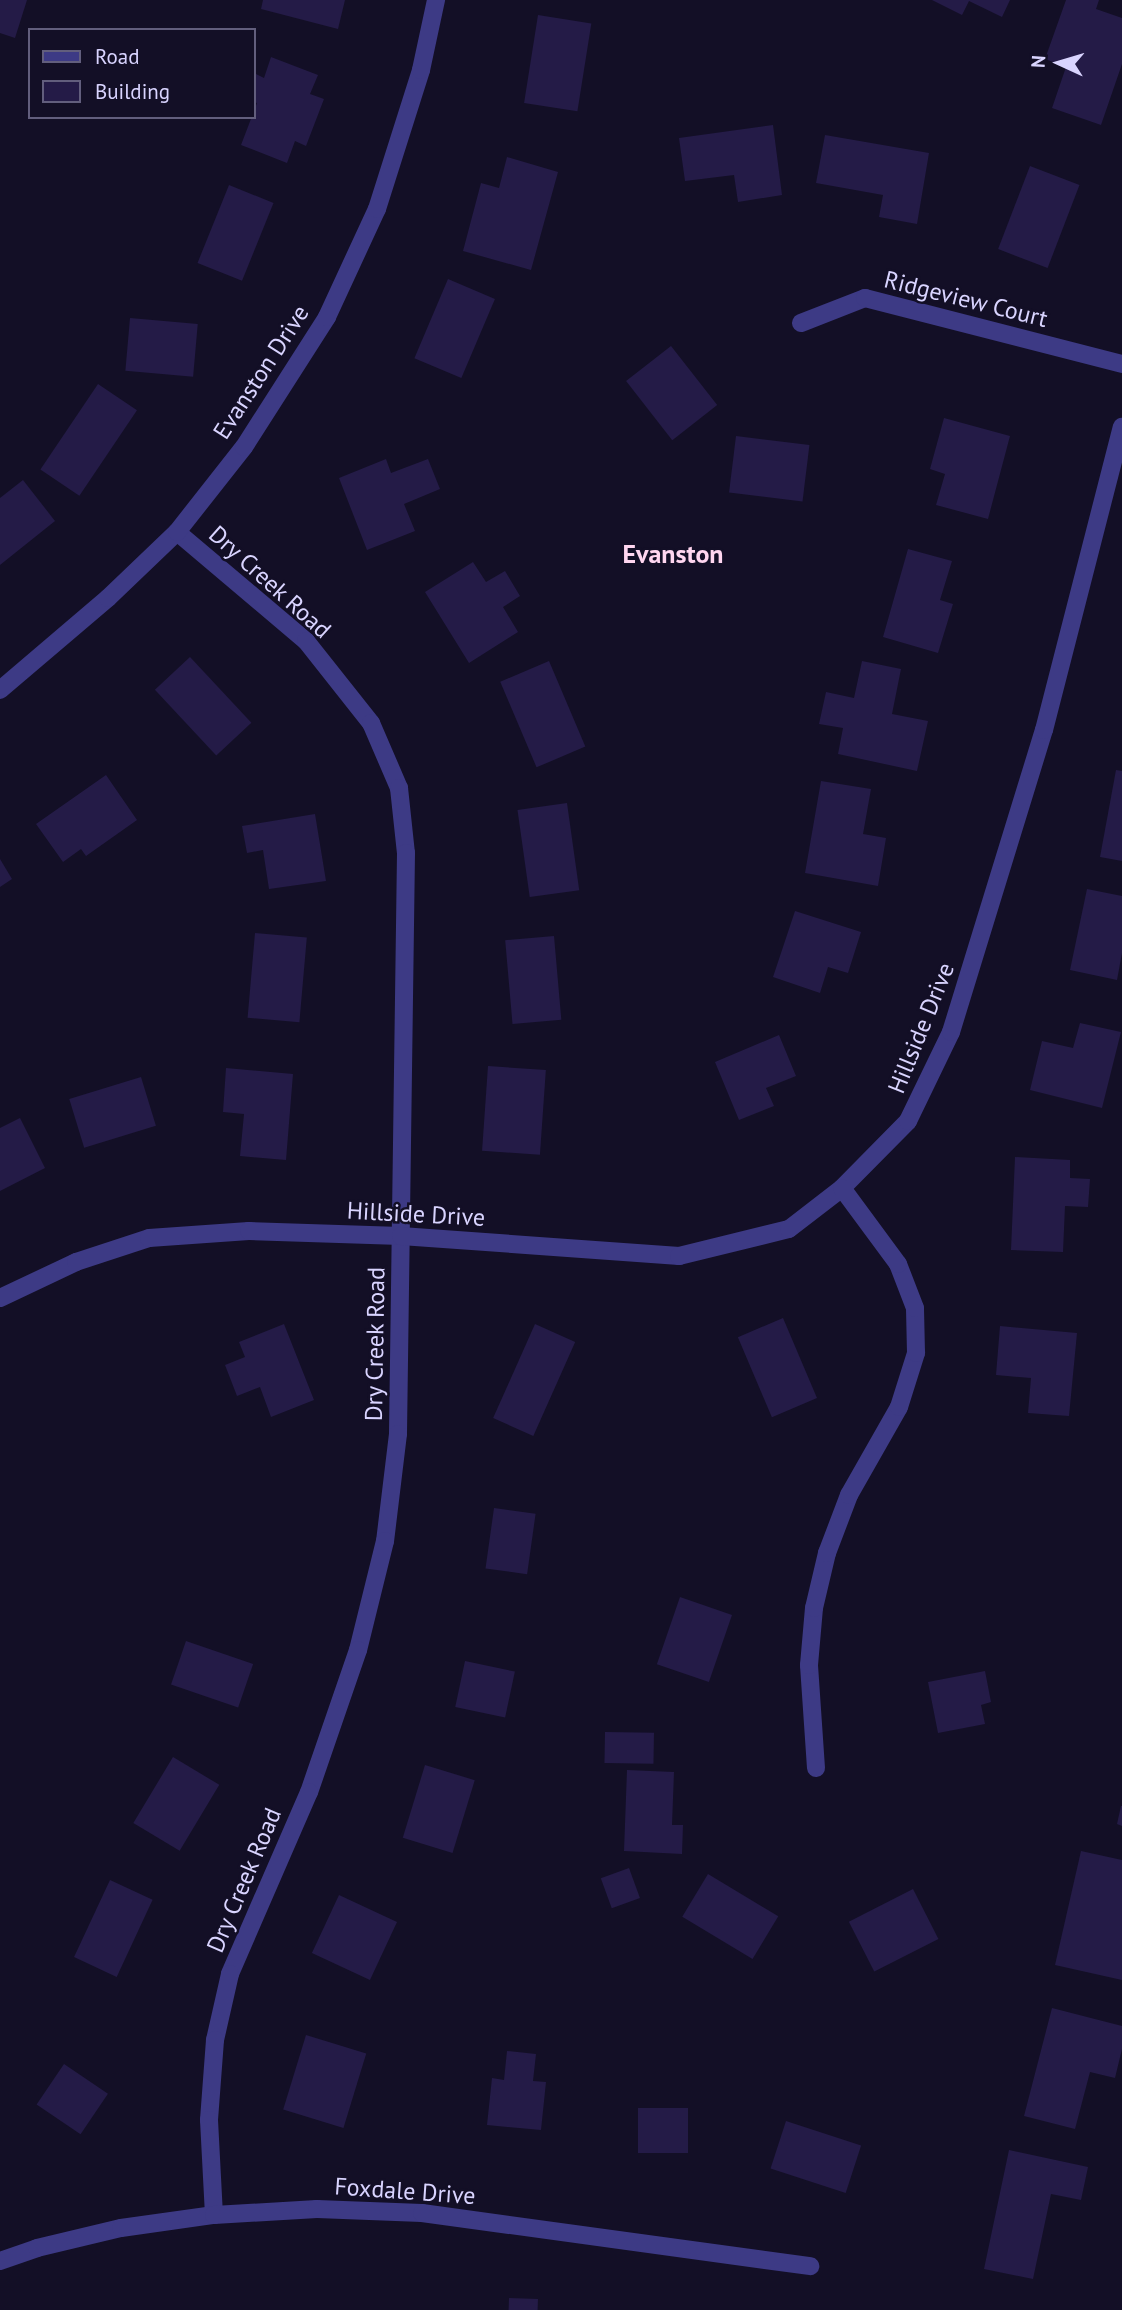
<!DOCTYPE html>
<html>
<head>
<meta charset="utf-8">
<style>
  body { margin:0 }
  #map { position:relative; width:1122px; height:2310px; overflow:hidden; background:#130f26; font-family:"PT Sans",sans-serif }
  div>[style] { position:absolute }
  [style*='--x'] { left:calc(var(--x)*1px); top:calc(var(--y)*1px); width:calc(var(--w)*1px); rotate:calc(var(--a)*1deg) }
  .building>* { inset:0; background:#241b47; transform-origin:0 0 }
  .minor>* { height:18px; margin:-9px; padding:0 9px; transform-origin:9px; border-radius:9px; background:#3d3a85 }
  span { translate:-50% -50%; white-space:nowrap; text-align:center; line-height:1.15; -webkit-text-stroke:5px #130f26; paint-order:stroke }
  .street-label { font-size:24px; color:#d9d4ff }
  .neighbourhood-label { font-size:26px; color:#ffd6f0; font-weight:700 }
  .legend { position:absolute; left:28px; top:28px; width:228px; height:91px; box-sizing:border-box; background:#130f26; border:2px solid #625e7d; margin:0; padding:9px 12px; list-style:none; font-size:21px; color:#d9d4ff }
  .legend li { display:flex; align-items:center; gap:14px; height:35px }
  .legend b { width:35px; border:2px solid #625e7d }
  .north { position:absolute; left:1024px; top:28px; width:70px; height:70px; -webkit-text-stroke:5px #130f26; paint-order:stroke; rotate:274deg; font-size:19px; font-weight:700; line-height:28px; text-align:center; color:#d9d4ff }
  .north::after { content:''; display:block; margin:auto; width:24px; height:32px; background:#d9d4ff; clip-path:polygon(50% 0,100% 100%,50% 72%,0 100%) }
</style>
</head>
<body>
<div id="map">
  <div class="building">
    <i style="clip-path:polygon(0 0,27px 0,15px 38px,0 33px)"></i>
    <i style="clip-path:polygon(263px 0,345px 0,338px 29px,261px 9px)"></i>
    <i style="clip-path:polygon(932px 0,1010px 0,1002px 17px,969px 1px,962px 15px)"></i>
    <i style="clip-path:polygon(1066px 0,1099px 0,1096px 9px,1122px 18px,1122px 64px,1101px 125px,1052px 108px,1066px 67px,1045px 59px)"></i>
    <i style="left:538px;top:15px;width:54px;height:89px;rotate:9deg"></i>
    <i style="clip-path:polygon(271px 57px,318px 75px,310px 94px,324px 99px,306px 146px,295px 141px,287px 163px,241px 145px,257px 103px,254px 102px,254px 73px,264px 78px)"></i>
    <i style="clip-path:polygon(773px 125px,782px 195px,738px 202px,734px 175px,685px 181px,679px 138px)"></i>
    <i style="clip-path:polygon(825px 135px,929px 153px,917px 224px,879px 217px,883px 195px,816px 183px)"></i>
    <i style="clip-path:polygon(507px 157px,558px 172px,531px 270px,463px 251px,481px 183px,499px 188px)"></i>
    <i style="left:1030px;top:166px;width:53px;height:89px;rotate:21deg"></i>
    <i style="left:229px;top:185px;width:48px;height:84px;rotate:22deg"></i>
    <i style="left:448px;top:279px;width:51px;height:86px;rotate:23deg"></i>
    <i style="left:130px;top:318px;width:68px;height:53px;rotate:5deg"></i>
    <i style="left:671px;top:346px;width:75px;height:57px;rotate:52deg"></i>
    <i style="left:98px;top:384px;width:47px;height:103px;rotate:34deg"></i>
    <i style="clip-path:polygon(944px 418px,1010px 436px,988px 519px,936px 505px,945px 474px,930px 469px)"></i>
    <i style="left:736px;top:436px;width:74px;height:57px;rotate:7deg"></i>
    <i style="clip-path:polygon(386px 459px,391px 473px,428px 459px,440px 489px,404px 504px,415px 531px,367px 550px,339px 478px)"></i>
    <i style="clip-path:polygon(23px 480px,55px 521px,0 565px,0 498px)"></i>
    <i style="clip-path:polygon(908px 549px,952px 561px,940px 600px,953px 604px,938px 653px,883px 637px)"></i>
    <i style="clip-path:polygon(473px 562px,486px 582px,505px 571px,520px 596px,503px 607px,518px 632px,469px 663px,425px 592px)"></i>
    <i style="left:190px;top:657px;width:90px;height:48px;rotate:47deg"></i>
    <i style="left:549px;top:661px;width:93px;height:53px;rotate:67deg"></i>
    <i style="clip-path:polygon(862px 661px,901px 669px,892px 714px,928px 721px,917px 771px,838px 754px,843px 728px,819px 724px,826px 692px,854px 698px)"></i>
    <i style="clip-path:polygon(1116px 770px,1122px 771px,1122px 861px,1100px 857px)"></i>
    <i style="clip-path:polygon(106px 775px,137px 820px,86px 856px,81px 849px,63px 862px,36px 824px)"></i>
    <i style="clip-path:polygon(821px 781px,871px 789px,863px 834px,886px 838px,878px 886px,805px 873px)"></i>
    <i style="left:567px;top:803px;width:88px;height:50px;rotate:82deg"></i>
    <i style="clip-path:polygon(315px 814px,326px 881px,269px 889px,263px 850px,247px 853px,242px 826px)"></i>
    <i style="clip-path:polygon(0 859px,12px 879px,0 887px)"></i>
    <i style="clip-path:polygon(1087px 889px,1122px 896px,1122px 953px,1117px 980px,1070px 970px)"></i>
    <i style="clip-path:polygon(795px 911px,861px 932px,848px 973px,828px 967px,820px 993px,773px 977px)"></i>
    <i style="left:255px;top:933px;width:52px;height:85px;rotate:5deg"></i>
    <i style="left:554px;top:936px;width:84px;height:49px;rotate:85deg"></i>
    <i style="clip-path:polygon(1080px 1023px,1121px 1032px,1102px 1108px,1030px 1090px,1042px 1041px,1073px 1048px)"></i>
    <i style="clip-path:polygon(779px 1035px,796px 1076px,766px 1088px,774px 1106px,739px 1120px,715px 1062px)"></i>
    <i style="left:488px;top:1066px;width:58px;height:85px;rotate:4deg"></i>
    <i style="clip-path:polygon(226px 1068px,293px 1074px,286px 1160px,240px 1156px,244px 1114px,223px 1112px)"></i>
    <i style="left:141px;top:1077px;width:51px;height:75px;rotate:73deg"></i>
    <i style="clip-path:polygon(20px 1118px,45px 1168px,0 1191px,0 1128px)"></i>
    <i style="clip-path:polygon(1015px 1157px,1070px 1160px,1070px 1178px,1090px 1179px,1088px 1207px,1065px 1206px,1063px 1252px,1011px 1250px)"></i>
    <i style="left:783px;top:1318px;width:87px;height:49px;rotate:67deg"></i>
    <i style="clip-path:polygon(284px 1324px,314px 1400px,271px 1417px,260px 1387px,237px 1396px,225px 1365px,245px 1357px,239px 1342px)"></i>
    <i style="left:535px;top:1324px;width:44px;height:103px;rotate:24deg"></i>
    <i style="clip-path:polygon(1000px 1326px,1077px 1333px,1069px 1416px,1028px 1413px,1031px 1378px,996px 1375px)"></i>
    <i style="left:494px;top:1508px;width:42px;height:61px;rotate:8deg"></i>
    <i style="left:680px;top:1597px;width:55px;height:71px;rotate:19deg"></i>
    <i style="left:186px;top:1641px;width:71px;height:46px;rotate:19deg"></i>
    <i style="left:465px;top:1661px;width:51px;height:47px;rotate:12deg"></i>
    <i style="clip-path:polygon(985px 1671px,991px 1702px,981px 1705px,985px 1724px,938px 1733px,928px 1682px)"></i>
    <i style="left:605px;top:1732px;width:49px;height:31px;rotate:1deg"></i>
    <i style="left:173px;top:1757px;width:54px;height:77px;rotate:31deg"></i>
    <i style="left:425px;top:1765px;width:52px;height:76px;rotate:17deg"></i>
    <i style="clip-path:polygon(627px 1770px,674px 1772px,672px 1825px,683px 1825px,682px 1854px,624px 1851px)"></i>
    <i style="clip-path:polygon(1121px 1806px,1122px 1806px,1122px 1826px,1117px 1824px)"></i>
    <i style="clip-path:polygon(1081px 1851px,1122px 1860px,1122px 1980px,1055px 1965px)"></i>
    <i style="left:629px;top:1868px;width:32px;height:30px;rotate:70deg"></i>
    <i style="left:708px;top:1874px;width:82px;height:50px;rotate:31deg"></i>
    <i style="left:110px;top:1880px;width:47px;height:85px;rotate:25deg"></i>
    <i style="left:913px;top:1889px;width:56px;height:72px;rotate:63deg"></i>
    <i style="left:339px;top:1895px;width:64px;height:64px;rotate:25deg"></i>
    <i style="clip-path:polygon(1052px 2008px,1122px 2026px,1122px 2049px,1115px 2078px,1090px 2072px,1075px 2129px,1024px 2116px)"></i>
    <i style="left:306px;top:2035px;width:63px;height:78px;rotate:17deg"></i>
    <i style="clip-path:polygon(507px 2051px,536px 2054px,533px 2081px,546px 2082px,541px 2130px,487px 2125px,492px 2078px,504px 2080px)"></i>
    <i style="left:64px;top:2064px;width:53px;height:49px;rotate:34deg"></i>
    <i style="left:638px;top:2108px;width:50px;height:45px"></i>
    <i style="left:786px;top:2121px;width:79px;height:50px;rotate:18deg"></i>
    <i style="clip-path:polygon(1009px 2150px,1088px 2167px,1081px 2200px,1051px 2194px,1033px 2279px,984px 2269px)"></i>
    <i style="left:509px;top:2298px;width:29px;height:12px;rotate:2deg"></i>
  </div>
  <div class="minor">
    <i style="--x:801;--y:323;--w:69;--a:-21.3"></i>
    <i style="--x:865;--y:298;--w:265;--a:14.4"></i>
    <i style="--x:177;--y:532;--w:169;--a:40.2"></i>
    <i style="--x:306;--y:641;--w:105;--a:51.6"></i>
    <i style="--x:371;--y:723;--w:71;--a:66.7"></i>
    <i style="--x:399;--y:788;--w:65;--a:83.9"></i>
    <i style="--x:406;--y:853;--w:581;--a:90.79"></i>
    <i style="--x:398;--y:1434;--w:108;--a:96.9"></i>
    <i style="--x:385;--y:1541;--w:112;--a:103.9"></i>
    <i style="--x:358;--y:1650;--w:150;--a:109"></i>
    <i style="--x:309;--y:1792;--w:198;--a:113.5"></i>
    <i style="--x:230;--y:1974;--w:68;--a:102.8"></i>
    <i style="--x:215;--y:2040;--w:80;--a:94.3"></i>
    <i style="--x:209;--y:2120;--w:95;--a:87"></i>
    <i style="--x:0;--y:690;--w:142;--a:-40.4"></i>
    <i style="--x:108;--y:598;--w:95;--a:-43.7"></i>
    <i style="--x:177;--y:532;--w:108;--a:-51.8"></i>
    <i style="--x:244;--y:447;--w:154;--a:-57.4"></i>
    <i style="--x:327;--y:317;--w:119;--a:-65.2"></i>
    <i style="--x:377;--y:209;--w:146;--a:-72.4"></i>
    <i style="--x:421;--y:70;--w:72;--a:-77.9"></i>
    <i style="--x:0;--y:1298;--w:84;--a:-25.3"></i>
    <i style="--x:76;--y:1262;--w:77;--a:-18.2"></i>
    <i style="--x:149;--y:1238;--w:100;--a:-4"></i>
    <i style="--x:249;--y:1231;--w:152;--a:1.9"></i>
    <i style="--x:401;--y:1236;--w:279;--a:4.1"></i>
    <i style="--x:679;--y:1256;--w:113;--a:-13.8"></i>
    <i style="--x:789;--y:1229;--w:67;--a:-37.7"></i>
    <i style="--x:842;--y:1188;--w:94;--a:-45.4"></i>
    <i style="--x:908;--y:1121;--w:99;--a:-64.2"></i>
    <i style="--x:951;--y:1032;--w:316;--a:-72.9"></i>
    <i style="--x:1044;--y:730;--w:313;--a:-75.6"></i>
    <i style="--x:816;--y:1768;--w:103;--a:-93.9"></i>
    <i style="--x:809;--y:1665;--w:57;--a:-85"></i>
    <i style="--x:814;--y:1608;--w:57;--a:-76.7"></i>
    <i style="--x:827;--y:1553;--w:62;--a:-69.2"></i>
    <i style="--x:849;--y:1495;--w:101;--a:-60.4"></i>
    <i style="--x:899;--y:1407;--w:57;--a:-72.5"></i>
    <i style="--x:916;--y:1353;--w:45;--a:-91.3"></i>
    <i style="--x:915;--y:1308;--w:47;--a:-111.1"></i>
    <i style="--x:898;--y:1264;--w:94;--a:-126.4"></i>
    <i style="--x:0;--y:2261;--w:39;--a:-19"></i>
    <i style="--x:37;--y:2248;--w:86;--a:-13.4"></i>
    <i style="--x:121;--y:2228;--w:94;--a:-8"></i>
    <i style="--x:214;--y:2215;--w:103;--a:-3.3"></i>
    <i style="--x:317;--y:2209;--w:105;--a:2.2"></i>
    <i style="--x:422;--y:2213;--w:392;--a:7.8"></i>
  </div>
  <div class="street-label">
    <span style="left:966px;top:299px;rotate:14deg">Ridgeview Court</span>
    <span style="left:261px;top:372px;rotate:-57deg">Evanston Drive</span>
    <span style="left:270px;top:582px;rotate:42deg">Dry Creek Road</span>
    <span style="left:921px;top:1028px;rotate:-68deg">Hillside Drive</span>
    <span style="left:416px;top:1214px;rotate:3deg">Hillside Drive</span>
    <span style="left:375px;top:1344px;rotate:-89deg">Dry Creek Road</span>
    <span style="left:244px;top:1880px;rotate:-67deg">Dry Creek Road</span>
    <span style="left:405px;top:2191px;rotate:4deg">Foxdale Drive</span>
  </div>
  <div class="neighbourhood-label">
    <span style="left:673px;top:554px">Evanston</span>
  </div>
  <ul class="legend">
  <li><b style="height:9px;background:#3d3a85"></b>Road</li>
  <li><b style="height:19px;background:#241b47"></b>Building</li>
  </ul>
  <div class="north">N</div>
</div>
</body>
</html>
